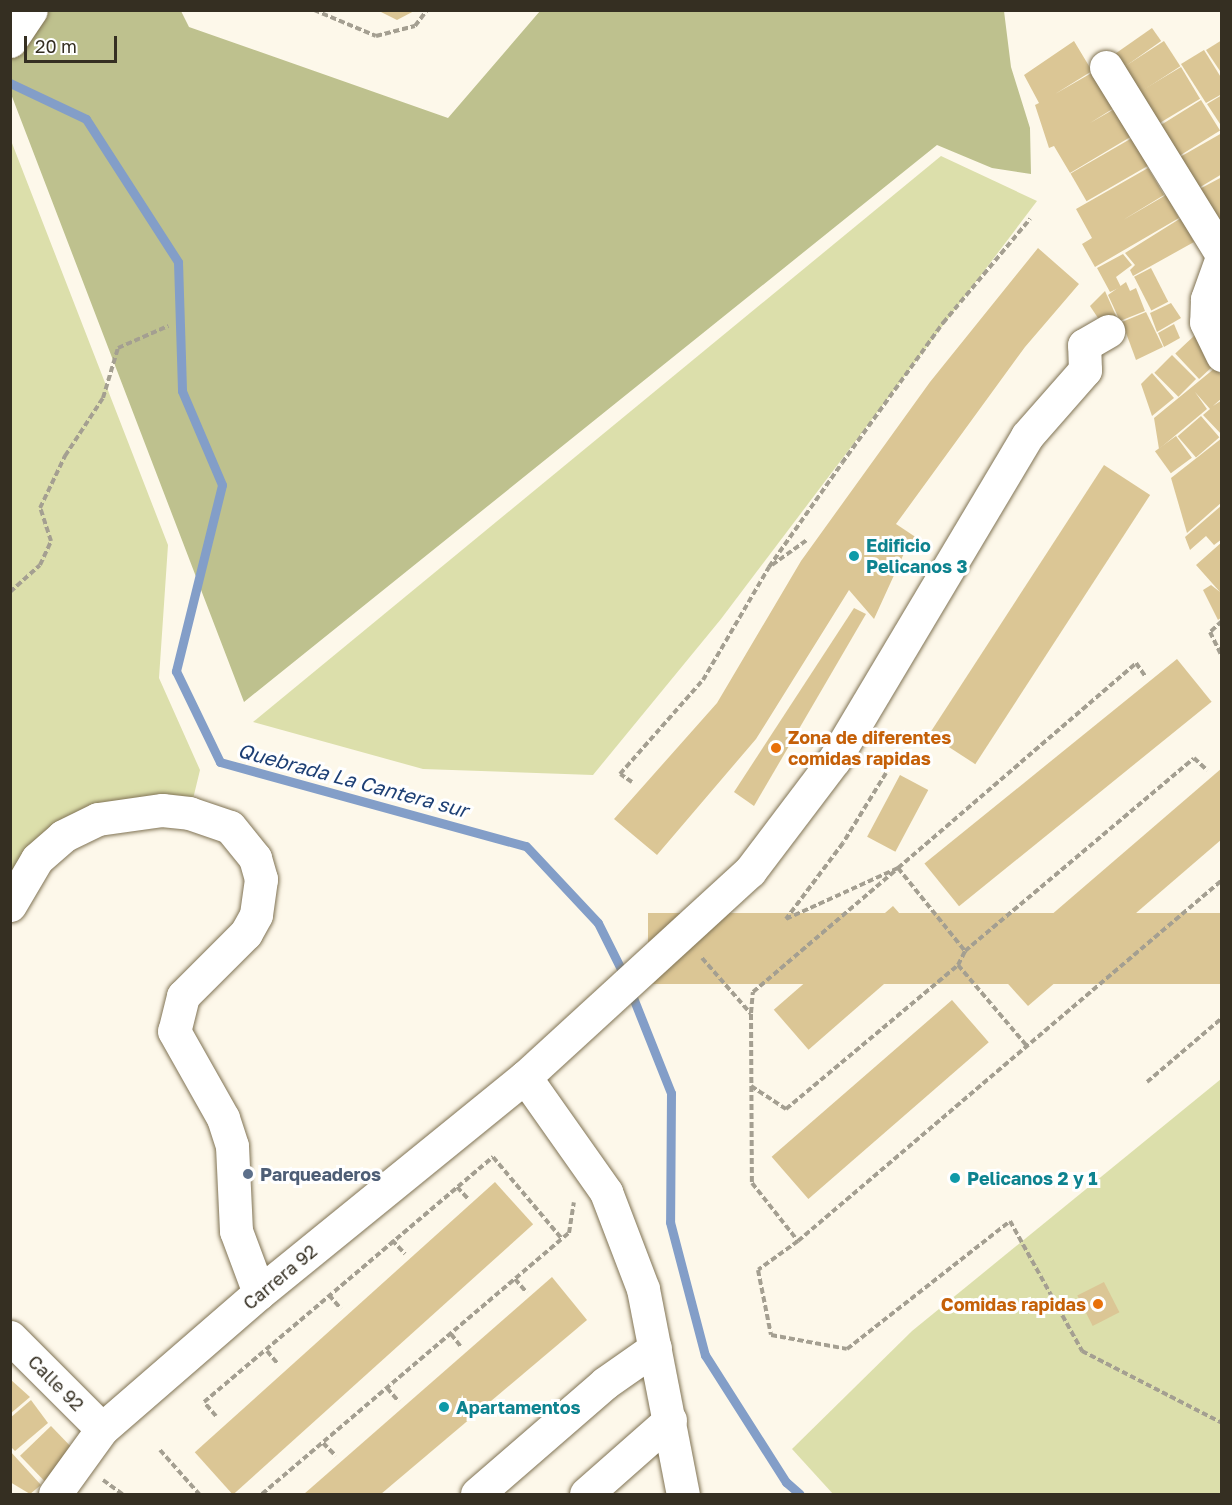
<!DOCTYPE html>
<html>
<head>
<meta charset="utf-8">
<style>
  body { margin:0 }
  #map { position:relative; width:1232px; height:1505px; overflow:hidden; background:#fdf8ea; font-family:"Golos Text",sans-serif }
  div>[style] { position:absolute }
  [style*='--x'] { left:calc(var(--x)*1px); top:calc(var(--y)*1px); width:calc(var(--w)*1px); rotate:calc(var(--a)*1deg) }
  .green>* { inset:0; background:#dcdfab }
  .forest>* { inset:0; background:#bec18e }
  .stream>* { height:9px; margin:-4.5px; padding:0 4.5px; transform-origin:4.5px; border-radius:4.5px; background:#839ec8 }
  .building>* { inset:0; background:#dbc695; transform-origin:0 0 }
  .path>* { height:4px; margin-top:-2px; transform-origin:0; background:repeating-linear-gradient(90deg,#a49f91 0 6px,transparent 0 9px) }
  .roads { filter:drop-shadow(0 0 2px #807354) drop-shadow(0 0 2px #807354) }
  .minor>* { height:33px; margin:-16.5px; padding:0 16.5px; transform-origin:16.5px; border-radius:16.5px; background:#fff }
  .dots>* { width:16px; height:16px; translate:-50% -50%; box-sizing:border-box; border:3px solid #fff; border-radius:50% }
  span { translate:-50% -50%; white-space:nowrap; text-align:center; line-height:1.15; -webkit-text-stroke:6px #fff; paint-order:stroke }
  .culture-label { font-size:18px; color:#0d838f; font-weight:700 }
  .left { translate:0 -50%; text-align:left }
  .food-label { font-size:18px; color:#c56008; font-weight:700 }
  .right { translate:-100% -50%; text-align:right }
  .service-label { font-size:18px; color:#4e5e75; font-weight:700 }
  .street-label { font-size:18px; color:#352f22 }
  .water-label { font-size:20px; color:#1d3f74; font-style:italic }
  .frame { position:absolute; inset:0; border:12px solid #352f22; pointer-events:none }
  .scale { position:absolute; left:24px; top:36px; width:93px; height:27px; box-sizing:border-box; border:3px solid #352f22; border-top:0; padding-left:8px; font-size:18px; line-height:21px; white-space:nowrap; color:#352f22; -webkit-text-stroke:4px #fff; paint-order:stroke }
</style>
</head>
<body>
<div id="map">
  <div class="green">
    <i style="clip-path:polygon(10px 138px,168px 545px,159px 678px,200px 770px,193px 799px,112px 807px,10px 884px)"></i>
    <i style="clip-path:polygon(941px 156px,1037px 201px,721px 619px,593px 775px,423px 769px,253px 722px)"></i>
    <i style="clip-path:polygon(1221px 1079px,1221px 1494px,833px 1494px,792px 1449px,912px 1331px)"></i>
  </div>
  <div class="forest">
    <i style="clip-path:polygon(11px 11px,181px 11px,189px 27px,448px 118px,540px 11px,1004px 11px,1011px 67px,1030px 128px,1031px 174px,992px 168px,937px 145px,244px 702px,11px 94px)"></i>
  </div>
  <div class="stream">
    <i style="--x:10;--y:83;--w:84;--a:25.3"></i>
    <i style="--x:86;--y:119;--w:170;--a:57.2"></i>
    <i style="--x:178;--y:262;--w:129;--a:88.2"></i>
    <i style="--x:182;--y:391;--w:102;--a:66.9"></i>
    <i style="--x:222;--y:485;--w:192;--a:103.9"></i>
    <i style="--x:176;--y:671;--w:101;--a:64.2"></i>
    <i style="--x:220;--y:762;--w:317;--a:15.4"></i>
    <i style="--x:526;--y:846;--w:105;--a:46.9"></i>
    <i style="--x:598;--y:923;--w:60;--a:63.4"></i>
    <i style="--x:630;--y:990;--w:111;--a:68.3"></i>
    <i style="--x:671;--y:1093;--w:129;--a:90.4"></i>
    <i style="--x:670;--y:1222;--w:138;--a:75.3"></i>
    <i style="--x:705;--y:1355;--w:151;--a:57.5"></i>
    <i style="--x:786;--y:1482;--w:18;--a:41"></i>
  </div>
  <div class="building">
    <i style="clip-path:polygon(377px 10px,416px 10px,397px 20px)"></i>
    <i style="left:1152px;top:28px;width:16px;height:48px;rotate:55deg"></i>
    <i style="clip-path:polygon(1222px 40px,1222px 74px,1206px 50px)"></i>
    <i style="clip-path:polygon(1074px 41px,1092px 71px,1055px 94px,1095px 71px,1114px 108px,1090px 123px,1116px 108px,1132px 136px,1070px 173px,1054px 146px,1049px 148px,1035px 105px,1039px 103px,1024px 75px)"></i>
    <i style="left:1164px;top:41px;width:30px;height:52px;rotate:57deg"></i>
    <i style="clip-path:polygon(1204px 50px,1222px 79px,1222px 94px,1206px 103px,1181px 64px)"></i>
    <i style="left:1181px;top:67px;width:37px;height:54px;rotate:59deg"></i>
    <i style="clip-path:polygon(1222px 95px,1222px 127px,1207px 104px)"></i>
    <i style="left:1201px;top:100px;width:36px;height:53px;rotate:58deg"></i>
    <i style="clip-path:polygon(1222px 133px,1222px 174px,1192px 192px,1173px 161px)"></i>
    <i style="left:1132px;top:138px;width:32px;height:71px;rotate:60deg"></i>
    <i style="clip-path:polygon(1148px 168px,1164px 195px,1123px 220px,1166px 195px,1179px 218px,1095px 267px,1082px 244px,1092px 238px,1076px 209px)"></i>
    <i style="clip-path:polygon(1222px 177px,1222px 218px,1211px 225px,1192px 193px)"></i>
    <i style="clip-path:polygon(1181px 218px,1194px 242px,1133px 276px,1130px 270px,1135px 265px,1125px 253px)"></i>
    <i style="clip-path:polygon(1038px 248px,1079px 284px,1025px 347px,896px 524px,920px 540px,914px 551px,906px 549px,874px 619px,849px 590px,756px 739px,657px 855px,614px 819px,717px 703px,801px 561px,930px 382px)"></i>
    <i style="clip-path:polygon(1123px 254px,1132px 265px,1116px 277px,1121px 287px,1110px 292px,1097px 268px)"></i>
    <i style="left:1151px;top:268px;width:38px;height:19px;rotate:63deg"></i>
    <i style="clip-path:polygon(1126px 282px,1130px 291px,1136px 288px,1145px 311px,1120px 321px,1108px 295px)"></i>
    <i style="clip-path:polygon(1105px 291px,1125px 336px,1120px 338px,1104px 327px,1090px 306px)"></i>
    <i style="clip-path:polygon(1171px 303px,1181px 318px,1157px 332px,1150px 313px)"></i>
    <i style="clip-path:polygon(1146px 312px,1163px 347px,1136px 360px,1122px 322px)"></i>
    <i style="clip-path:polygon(1174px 324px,1180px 338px,1164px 347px,1158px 333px)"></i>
    <i style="left:1195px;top:335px;width:35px;height:27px;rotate:47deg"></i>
    <i style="left:1172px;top:355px;width:34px;height:25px;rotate:45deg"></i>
    <i style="clip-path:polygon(1215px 368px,1222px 376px,1222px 398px,1213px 406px,1222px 400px,1222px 435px,1203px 415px,1210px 409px,1195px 392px,1207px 409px,1159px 449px,1154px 418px)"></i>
    <i style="clip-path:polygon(1152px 373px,1174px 398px,1152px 416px,1141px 384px)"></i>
    <i style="left:1201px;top:416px;width:28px;height:31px;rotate:49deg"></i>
    <i style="left:1176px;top:436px;width:27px;height:26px;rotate:54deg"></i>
    <i style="clip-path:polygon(1222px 438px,1222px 502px,1187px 533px,1171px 478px)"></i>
    <i style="left:1104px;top:465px;width:55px;height:321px;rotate:33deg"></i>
    <i style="clip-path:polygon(1222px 505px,1222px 539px,1214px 545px,1206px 536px,1190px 550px,1185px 537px)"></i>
    <i style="clip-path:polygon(1222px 542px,1222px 617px,1218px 620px,1203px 590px,1211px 585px,1220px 592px,1196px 565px)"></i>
    <i style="clip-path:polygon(854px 608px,866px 614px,754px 806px,734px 792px)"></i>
    <i style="left:1177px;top:659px;width:55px;height:325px;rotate:51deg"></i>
    <i style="clip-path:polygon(1222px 768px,1222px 839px,1028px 1006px,992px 966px)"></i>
    <i style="left:900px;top:775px;width:32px;height:70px;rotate:28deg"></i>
    <i style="left:893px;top:906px;width:53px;height:158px;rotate:49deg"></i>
    <i style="left:1222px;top:913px;width:71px;height:574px;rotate:90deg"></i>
    <i style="left:952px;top:1000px;width:56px;height:239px;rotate:49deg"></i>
    <i style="left:495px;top:1182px;width:57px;height:404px;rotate:48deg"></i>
    <i style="clip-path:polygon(552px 1277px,587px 1320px,381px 1494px,304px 1494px)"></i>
    <i style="left:1104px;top:1282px;width:34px;height:30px;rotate:63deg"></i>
    <i style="clip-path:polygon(10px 1379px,30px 1397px,10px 1414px)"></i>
    <i style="clip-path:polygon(31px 1400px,48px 1423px,15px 1451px,10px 1446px,10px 1418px)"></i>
    <i style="left:51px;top:1426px;width:35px;height:43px;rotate:46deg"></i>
    <i style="clip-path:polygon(10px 1451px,41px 1485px,30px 1494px,10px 1482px)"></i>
  </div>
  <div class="path">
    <i style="--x:314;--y:10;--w:67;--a:22.8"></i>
    <i style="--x:376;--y:36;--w:40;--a:-14.4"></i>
    <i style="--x:415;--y:26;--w:20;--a:-53"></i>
    <i style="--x:772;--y:565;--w:44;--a:-35.8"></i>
    <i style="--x:10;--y:592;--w:40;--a:-42"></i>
    <i style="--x:40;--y:565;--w:26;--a:-65"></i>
    <i style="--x:51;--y:541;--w:35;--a:-108"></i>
    <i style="--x:40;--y:508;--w:58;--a:-64.3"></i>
    <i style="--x:65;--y:456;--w:69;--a:-56.8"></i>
    <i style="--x:103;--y:398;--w:52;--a:-73.3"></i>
    <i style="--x:118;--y:348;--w:55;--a:-23.7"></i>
    <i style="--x:1222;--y:621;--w:16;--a:137"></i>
    <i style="--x:1210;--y:632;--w:28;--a:64"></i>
    <i style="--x:886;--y:773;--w:82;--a:121.6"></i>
    <i style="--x:843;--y:843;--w:95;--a:126.9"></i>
    <i style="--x:786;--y:919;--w:123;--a:-24.5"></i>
    <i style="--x:898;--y:868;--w:314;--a:-40.7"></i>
    <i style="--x:1136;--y:663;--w:16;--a:55"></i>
    <i style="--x:632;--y:782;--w:14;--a:-146"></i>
    <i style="--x:620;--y:774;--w:125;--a:-48.6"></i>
    <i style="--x:703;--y:680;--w:131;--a:-59.7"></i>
    <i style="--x:769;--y:567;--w:127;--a:-54.9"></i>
    <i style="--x:842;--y:463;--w:173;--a:-54.2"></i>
    <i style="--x:943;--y:323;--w:136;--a:-50.1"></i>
    <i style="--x:702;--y:958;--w:74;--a:48.8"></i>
    <i style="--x:751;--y:1014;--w:169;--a:89.7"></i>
    <i style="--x:752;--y:1183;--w:74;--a:51.6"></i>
    <i style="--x:798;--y:1241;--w:49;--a:144.1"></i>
    <i style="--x:758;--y:1270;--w:66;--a:78.7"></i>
    <i style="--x:771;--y:1335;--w:77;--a:10.4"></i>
    <i style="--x:847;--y:1349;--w:207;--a:-38.1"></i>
    <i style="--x:1010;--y:1221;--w:149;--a:61"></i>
    <i style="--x:1082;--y:1351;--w:157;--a:27.2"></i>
    <i style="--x:958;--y:965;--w:16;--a:-63"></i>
    <i style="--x:751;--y:1013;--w:21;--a:-85"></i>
    <i style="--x:753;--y:992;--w:191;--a:-40.5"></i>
    <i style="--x:898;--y:868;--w:107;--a:51.1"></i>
    <i style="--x:965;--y:951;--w:299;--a:-40.1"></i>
    <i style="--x:1194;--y:758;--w:18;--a:43"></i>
    <i style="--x:1147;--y:1082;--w:99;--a:-40.5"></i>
    <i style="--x:751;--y:1086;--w:42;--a:33.3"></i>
    <i style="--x:786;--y:1109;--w:224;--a:-39.9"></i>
    <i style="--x:958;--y:965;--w:106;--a:49.6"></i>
    <i style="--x:457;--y:1187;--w:16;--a:47"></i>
    <i style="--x:392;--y:1240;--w:19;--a:47"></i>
    <i style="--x:798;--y:1241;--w:557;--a:-40.41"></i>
    <i style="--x:515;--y:1279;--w:18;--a:49"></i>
    <i style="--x:329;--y:1295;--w:18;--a:49"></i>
    <i style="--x:451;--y:1334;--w:16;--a:52"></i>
    <i style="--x:267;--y:1351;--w:17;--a:50"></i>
    <i style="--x:387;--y:1388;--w:18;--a:49"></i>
    <i style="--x:216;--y:1416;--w:18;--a:-131"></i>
    <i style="--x:204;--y:1402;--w:379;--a:-40.3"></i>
    <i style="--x:493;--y:1157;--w:107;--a:49.9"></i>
    <i style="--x:323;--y:1443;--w:18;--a:45"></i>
    <i style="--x:160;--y:1450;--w:59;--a:48.4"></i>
    <i style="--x:103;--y:1480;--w:24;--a:36"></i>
    <i style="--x:262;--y:1494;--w:403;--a:-40.4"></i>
    <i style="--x:569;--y:1233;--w:31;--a:-81"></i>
  </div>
  <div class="roads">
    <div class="minor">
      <i style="--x:10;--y:41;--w:37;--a:-56"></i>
      <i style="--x:1106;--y:67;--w:221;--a:58.3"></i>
      <i style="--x:1222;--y:257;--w:45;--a:109.7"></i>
      <i style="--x:1207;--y:299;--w:23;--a:92"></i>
      <i style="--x:1206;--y:322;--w:37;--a:64"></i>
      <i style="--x:10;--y:905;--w:53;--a:-59.6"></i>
      <i style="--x:37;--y:859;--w:35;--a:-41"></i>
      <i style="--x:63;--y:836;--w:39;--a:-26"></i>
      <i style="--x:98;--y:819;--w:65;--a:-8"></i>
      <i style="--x:162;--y:810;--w:27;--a:6"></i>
      <i style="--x:189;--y:813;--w:43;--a:18.9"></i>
      <i style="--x:230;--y:827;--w:40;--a:51"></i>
      <i style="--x:255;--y:858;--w:22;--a:74"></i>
      <i style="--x:261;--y:879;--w:36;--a:98"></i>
      <i style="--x:256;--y:915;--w:21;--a:119"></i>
      <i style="--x:246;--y:933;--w:89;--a:135"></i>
      <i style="--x:183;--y:996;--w:36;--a:104"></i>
      <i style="--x:174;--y:1031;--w:100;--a:60.6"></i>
      <i style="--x:223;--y:1118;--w:29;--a:72"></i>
      <i style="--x:232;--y:1146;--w:85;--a:87.3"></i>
      <i style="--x:236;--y:1231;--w:66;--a:69.6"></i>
      <i style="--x:525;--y:1077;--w:141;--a:54.8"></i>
      <i style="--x:606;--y:1192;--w:104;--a:69.1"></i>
      <i style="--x:643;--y:1289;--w:209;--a:79"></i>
      <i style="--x:10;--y:1337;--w:130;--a:45"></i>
      <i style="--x:55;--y:1494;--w:80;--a:-54.1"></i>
      <i style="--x:102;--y:1429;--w:208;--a:-40.9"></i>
      <i style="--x:259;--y:1293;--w:343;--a:-39.1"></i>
      <i style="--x:525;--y:1077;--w:305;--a:-42.5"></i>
      <i style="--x:750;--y:871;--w:139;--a:-52.9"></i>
      <i style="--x:834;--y:760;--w:377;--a:-59.2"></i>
      <i style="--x:1027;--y:436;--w:88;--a:-48.7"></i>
      <i style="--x:1085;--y:370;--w:25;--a:-92"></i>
      <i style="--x:1084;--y:345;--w:28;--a:-30"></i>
      <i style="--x:477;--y:1494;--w:169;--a:-40.9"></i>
      <i style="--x:605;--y:1383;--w:61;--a:-35"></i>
      <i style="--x:586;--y:1494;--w:112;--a:-41.4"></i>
    </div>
  </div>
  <div class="dots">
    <i style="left:854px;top:556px;background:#0f9aa8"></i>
    <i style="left:776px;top:748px;background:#e8710a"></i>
    <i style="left:248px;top:1174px;background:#5c6f8a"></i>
    <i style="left:955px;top:1178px;background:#0f9aa8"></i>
    <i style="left:1098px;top:1304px;background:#e8710a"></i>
    <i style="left:444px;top:1407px;background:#0f9aa8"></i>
  </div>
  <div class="culture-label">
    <span class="left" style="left:866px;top:556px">Edificio<br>Pelicanos 3</span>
    <span class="left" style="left:967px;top:1178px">Pelicanos 2 y 1</span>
    <span class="left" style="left:456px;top:1407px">Apartamentos</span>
  </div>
  <div class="food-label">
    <span class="left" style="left:788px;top:748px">Zona de diferentes<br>comidas rapidas</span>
    <span class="right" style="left:1086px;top:1304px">Comidas rapidas</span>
  </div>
  <div class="service-label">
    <span class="left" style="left:260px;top:1174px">Parqueaderos</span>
  </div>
  <div class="street-label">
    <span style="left:280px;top:1277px;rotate:-40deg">Carrera 92</span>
    <span style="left:56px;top:1383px;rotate:45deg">Calle 92</span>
  </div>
  <div class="water-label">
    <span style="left:353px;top:780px;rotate:15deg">Quebrada La Cantera sur</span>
  </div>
  <div class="frame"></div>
  <div class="scale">20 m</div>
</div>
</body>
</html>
